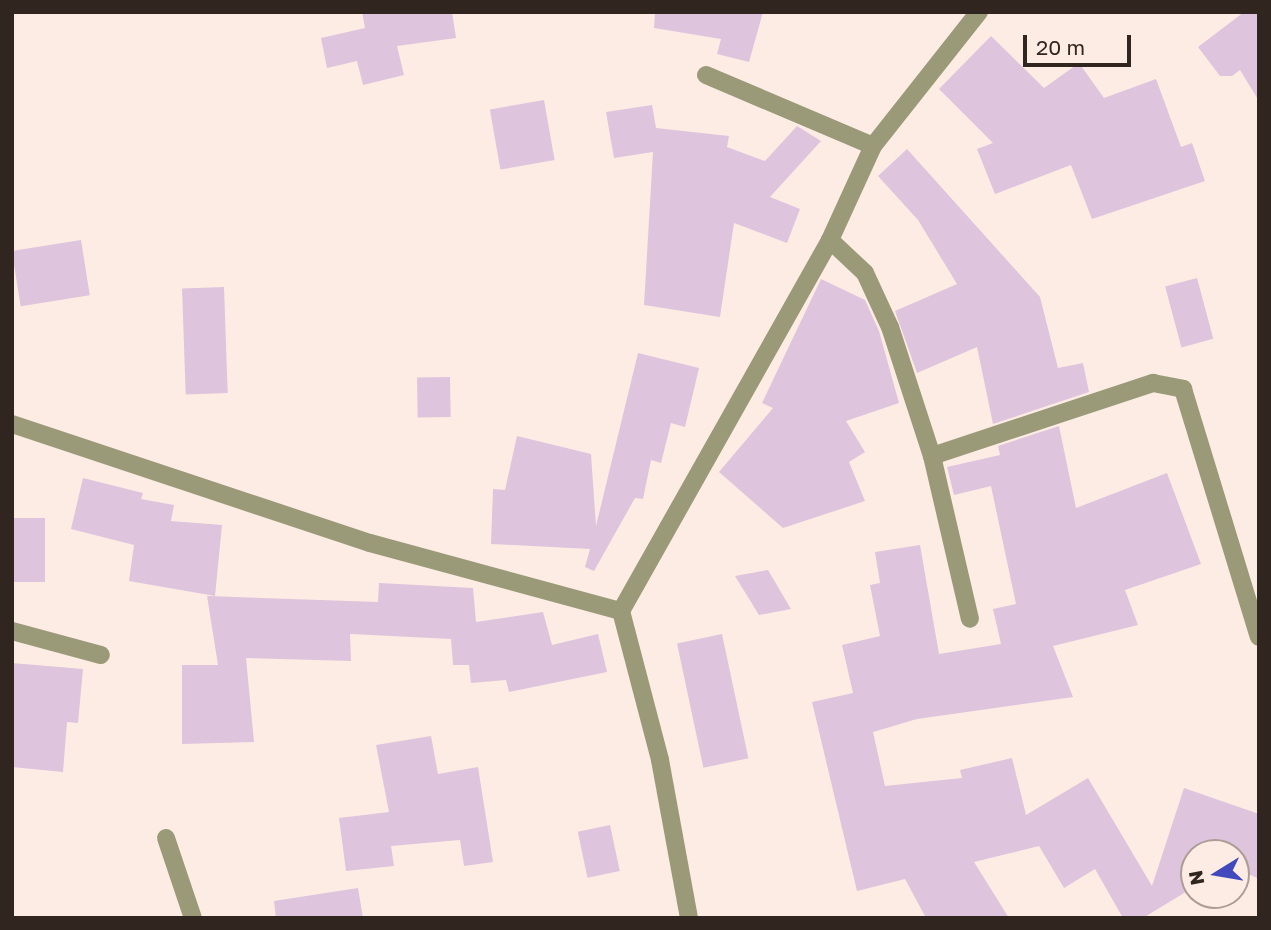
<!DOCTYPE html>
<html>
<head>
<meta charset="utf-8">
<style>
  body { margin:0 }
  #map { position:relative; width:1271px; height:930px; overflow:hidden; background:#fdece3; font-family:"Golos Text",sans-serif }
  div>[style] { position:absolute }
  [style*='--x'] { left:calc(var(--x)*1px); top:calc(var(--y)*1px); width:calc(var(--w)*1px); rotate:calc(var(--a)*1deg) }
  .building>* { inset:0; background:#dfc4dd; transform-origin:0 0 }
  .minor>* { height:18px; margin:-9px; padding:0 9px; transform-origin:9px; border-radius:9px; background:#9a9a78 }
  span { translate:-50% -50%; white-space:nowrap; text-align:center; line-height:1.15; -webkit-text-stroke:7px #fdece3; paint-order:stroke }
  .frame { position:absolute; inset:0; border:14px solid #30251f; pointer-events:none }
  .north { position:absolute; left:1180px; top:839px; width:70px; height:70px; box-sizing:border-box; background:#fdece3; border:2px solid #ab9c95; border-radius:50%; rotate:259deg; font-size:19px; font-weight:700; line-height:28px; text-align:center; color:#30251f }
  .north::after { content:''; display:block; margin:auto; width:24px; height:32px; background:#4149bd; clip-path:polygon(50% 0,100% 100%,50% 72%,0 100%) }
  .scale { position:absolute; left:1023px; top:35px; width:108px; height:32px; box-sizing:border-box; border:4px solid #30251f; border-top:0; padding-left:9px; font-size:21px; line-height:24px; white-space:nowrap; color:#30251f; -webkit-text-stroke:5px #fdece3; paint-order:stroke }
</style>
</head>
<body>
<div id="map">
  <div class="building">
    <i style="clip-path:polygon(362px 12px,452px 12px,456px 38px,397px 46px,404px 75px,363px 85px,357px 61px,327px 68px,321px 38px,365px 28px)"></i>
    <i style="clip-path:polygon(655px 12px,763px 12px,749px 62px,717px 54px,721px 39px,654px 28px)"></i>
    <i style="clip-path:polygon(1244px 12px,1259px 12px,1259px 101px,1240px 70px,1232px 76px,1220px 76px,1198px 47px)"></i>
    <i style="clip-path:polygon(991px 36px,1044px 88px,1079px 63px,1104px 98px,1156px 79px,1181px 147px,1192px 143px,1205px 181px,1092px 219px,1071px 165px,995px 194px,977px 149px,993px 143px,939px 89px)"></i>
    <i style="left:544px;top:100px;width:61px;height:55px;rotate:80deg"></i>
    <i style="clip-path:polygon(652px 105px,656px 128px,729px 136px,727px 147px,765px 161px,797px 126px,821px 141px,770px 197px,800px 209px,787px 243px,734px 223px,720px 317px,644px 305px,653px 152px,614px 158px,606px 112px)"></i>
    <i style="clip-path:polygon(907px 149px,1040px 297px,1058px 368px,1083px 363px,1089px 392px,993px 424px,977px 347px,917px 373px,895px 311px,957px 284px,918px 220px,878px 176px)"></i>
    <i style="left:81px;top:240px;width:56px;height:70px;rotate:81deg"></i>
    <i style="left:1197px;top:278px;width:63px;height:33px;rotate:75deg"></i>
    <i style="clip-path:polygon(821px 279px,865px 300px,879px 331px,899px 403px,846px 421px,865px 452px,849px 462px,865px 501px,783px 528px,719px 472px,773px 408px,762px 403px)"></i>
    <i style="left:224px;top:287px;width:106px;height:42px;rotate:88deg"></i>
    <i style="clip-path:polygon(638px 353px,699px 368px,685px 427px,671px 423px,661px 463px,651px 460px,643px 499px,635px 498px,594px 571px,585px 567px,590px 549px,491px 544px,493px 489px,505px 490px,517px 436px,591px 454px,596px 526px)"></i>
    <i style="left:450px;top:377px;width:40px;height:33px;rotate:89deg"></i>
    <i style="clip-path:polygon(1059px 426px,1076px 508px,1167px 473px,1201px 564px,1125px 590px,1138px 625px,1053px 646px,1073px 697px,917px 719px,873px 732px,885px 786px,962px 778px,960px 770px,1012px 758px,1026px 815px,1088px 778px,1152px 886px,1184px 788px,1259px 814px,1259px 879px,1242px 871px,1236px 878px,1236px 853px,1194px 853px,1194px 887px,1143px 918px,1123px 918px,1095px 869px,1064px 888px,1039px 846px,974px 862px,1009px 918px,926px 918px,905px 879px,857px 891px,812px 702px,853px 693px,842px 645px,880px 636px,870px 585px,880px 583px,875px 552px,920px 545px,939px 654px,1001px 644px,993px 609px,1016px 604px,991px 486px,954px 495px,947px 467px,1000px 455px,998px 446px)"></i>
    <i style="clip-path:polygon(83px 478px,143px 493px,141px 499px,174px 505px,171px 521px,222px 525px,215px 596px,129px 581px,134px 545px,71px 529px)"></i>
    <i style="left:12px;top:518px;width:33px;height:64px"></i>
    <i style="clip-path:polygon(768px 570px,791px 609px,759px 615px,735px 576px)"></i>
    <i style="clip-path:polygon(379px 583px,473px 588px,476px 622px,543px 612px,552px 645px,598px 634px,607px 672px,509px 692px,506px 680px,471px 683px,469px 665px,453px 665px,451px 639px,350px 634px,351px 661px,246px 658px,254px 742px,182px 744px,182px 665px,218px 665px,207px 596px,378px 602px)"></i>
    <i style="left:722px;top:634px;width:127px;height:46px;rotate:78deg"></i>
    <i style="clip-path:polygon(12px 663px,83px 669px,78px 723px,67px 722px,63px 772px,12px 767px)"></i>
    <i style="clip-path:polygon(431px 736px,438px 774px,478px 767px,493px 862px,464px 866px,460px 840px,391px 846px,394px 866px,346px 871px,339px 818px,389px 812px,376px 745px)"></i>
    <i style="left:610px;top:825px;width:47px;height:33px;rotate:78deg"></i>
    <i style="clip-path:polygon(358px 888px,363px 918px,276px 918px,274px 901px)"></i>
  </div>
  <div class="minor">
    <i style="--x:706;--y:75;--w:181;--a:23"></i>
    <i style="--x:830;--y:240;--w:48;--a:43.3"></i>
    <i style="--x:865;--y:273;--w:60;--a:65.2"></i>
    <i style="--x:890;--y:327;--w:136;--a:72"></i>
    <i style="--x:932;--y:456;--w:167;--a:76.9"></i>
    <i style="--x:12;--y:424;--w:377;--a:18.4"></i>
    <i style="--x:370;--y:543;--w:260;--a:15.2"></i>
    <i style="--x:621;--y:611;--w:426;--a:-60.6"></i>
    <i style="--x:830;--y:240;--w:103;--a:-65.4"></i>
    <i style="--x:873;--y:146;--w:171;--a:-51.7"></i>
    <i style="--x:932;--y:456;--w:233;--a:-18.3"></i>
    <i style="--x:1153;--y:383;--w:31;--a:11"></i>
    <i style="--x:1183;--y:389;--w:259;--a:73"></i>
    <i style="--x:621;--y:611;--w:154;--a:75.3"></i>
    <i style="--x:660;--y:760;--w:161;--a:79.6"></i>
    <i style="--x:12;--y:631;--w:92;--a:15.1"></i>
    <i style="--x:166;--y:838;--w:84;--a:71.4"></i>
  </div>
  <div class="frame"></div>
  <div class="north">N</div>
  <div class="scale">20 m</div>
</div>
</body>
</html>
